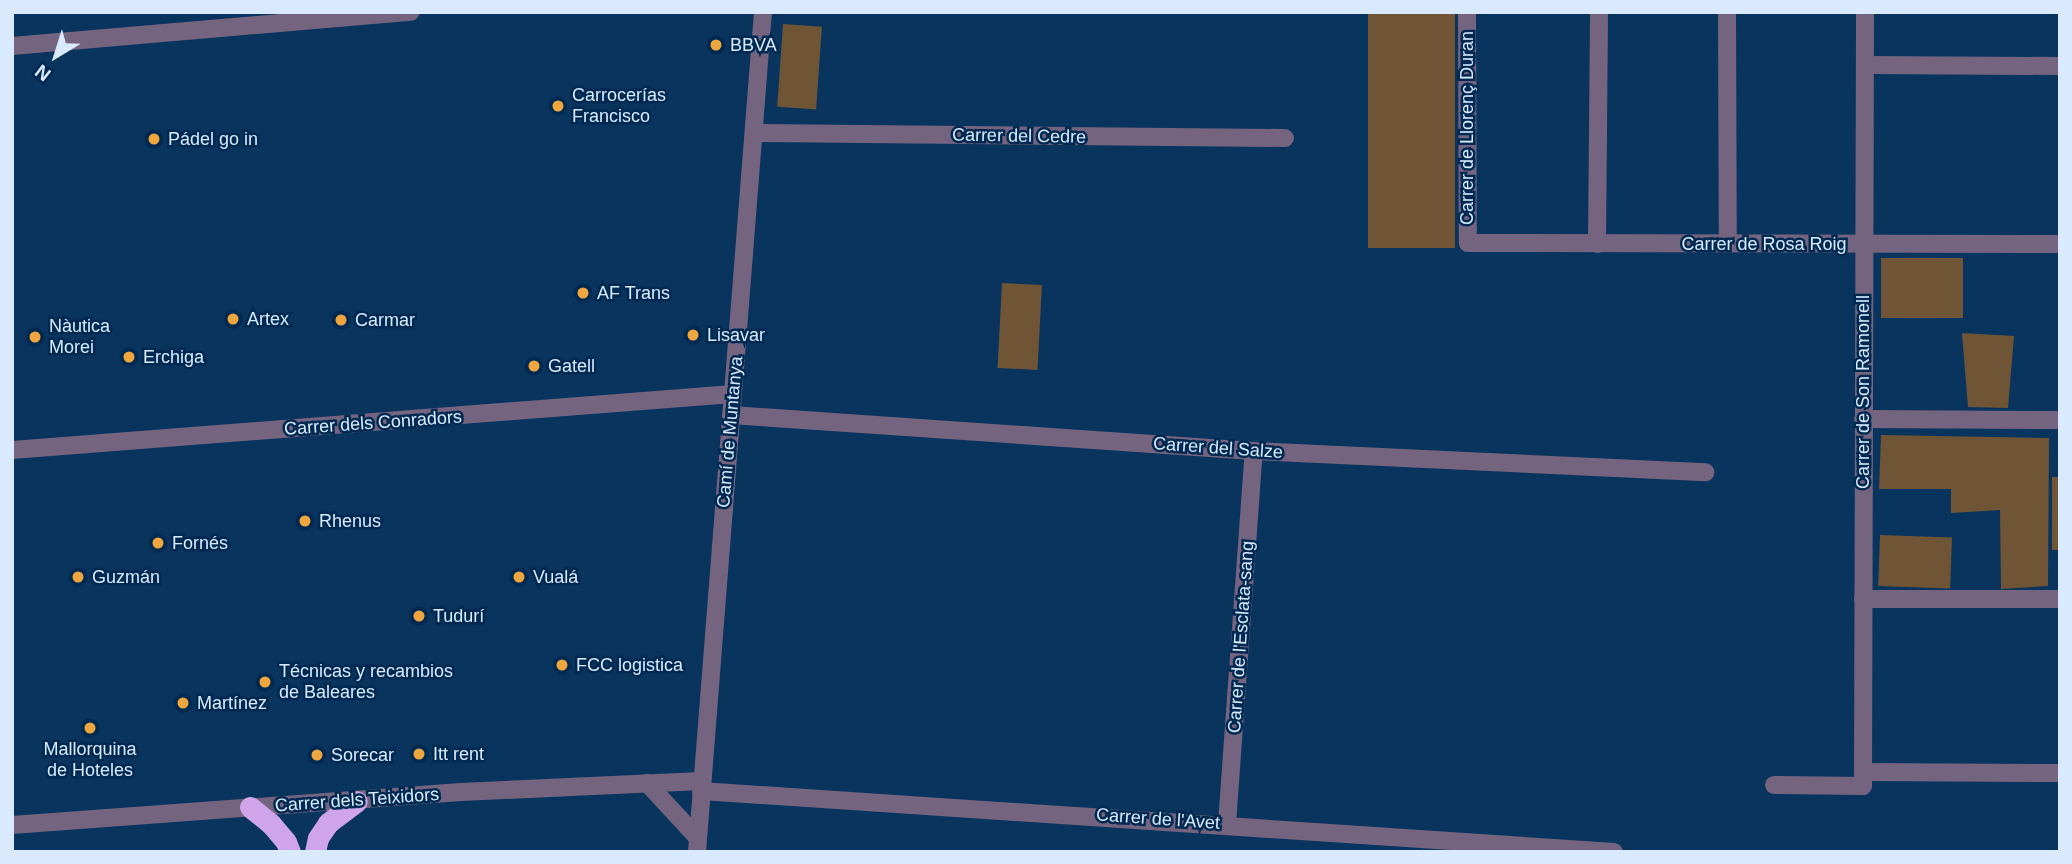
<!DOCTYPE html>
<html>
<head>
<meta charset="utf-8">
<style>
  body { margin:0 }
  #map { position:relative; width:2072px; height:864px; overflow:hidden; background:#08345e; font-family:Arial,sans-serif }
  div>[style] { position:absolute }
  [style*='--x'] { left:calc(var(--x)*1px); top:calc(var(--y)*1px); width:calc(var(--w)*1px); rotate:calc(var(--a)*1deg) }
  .green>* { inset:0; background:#6f5535; transform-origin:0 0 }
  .minor>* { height:18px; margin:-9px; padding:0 9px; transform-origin:9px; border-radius:9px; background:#756480 }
  .highway>* { height:21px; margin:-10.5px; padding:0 10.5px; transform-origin:10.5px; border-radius:10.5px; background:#cfa4eb }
  .dots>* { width:19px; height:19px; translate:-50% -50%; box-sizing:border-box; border:4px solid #002952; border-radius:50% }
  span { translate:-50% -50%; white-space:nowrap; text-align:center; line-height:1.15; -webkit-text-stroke:5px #002952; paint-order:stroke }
  .poi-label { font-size:18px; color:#d9eafe }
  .left { translate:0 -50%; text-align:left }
  .street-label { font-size:18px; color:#d9eafe }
  .frame { position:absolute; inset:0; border:14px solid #d9eafe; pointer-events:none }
  .north { position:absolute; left:21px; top:21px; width:70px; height:70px; -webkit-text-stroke:5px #002952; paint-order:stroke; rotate:218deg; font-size:19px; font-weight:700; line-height:28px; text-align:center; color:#d9eafe }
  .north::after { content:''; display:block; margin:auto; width:24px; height:32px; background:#d9eafe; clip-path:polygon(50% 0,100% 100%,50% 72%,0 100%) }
</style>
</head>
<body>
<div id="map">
  <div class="green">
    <i style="left:1368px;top:12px;width:87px;height:236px"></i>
    <i style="left:783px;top:24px;width:39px;height:83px;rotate:4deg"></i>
    <i style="left:1963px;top:258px;width:60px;height:82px;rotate:90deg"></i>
    <i style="left:1002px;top:283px;width:40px;height:85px;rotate:3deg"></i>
    <i style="clip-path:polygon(1962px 333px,2014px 336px,2008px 408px,1968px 407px)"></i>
    <i style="clip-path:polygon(1881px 435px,2049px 438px,2048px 586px,2001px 589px,2000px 510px,1951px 513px,1951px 489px,1879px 489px)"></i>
    <i style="left:2052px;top:477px;width:8px;height:73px"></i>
    <i style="left:1880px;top:535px;width:72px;height:51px;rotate:2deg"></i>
  </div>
  <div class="minor">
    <i style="--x:1467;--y:12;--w:231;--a:89.8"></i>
    <i style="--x:1468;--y:243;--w:592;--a:0.1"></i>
    <i style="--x:1727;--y:12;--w:231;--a:89.8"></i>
    <i style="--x:12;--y:46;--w:400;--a:-4.9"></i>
    <i style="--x:1865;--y:65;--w:195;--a:0.3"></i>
    <i style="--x:754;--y:133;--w:531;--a:0.54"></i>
    <i style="--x:1597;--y:244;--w:232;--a:-89.5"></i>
    <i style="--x:731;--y:415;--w:524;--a:3.94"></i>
    <i style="--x:1254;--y:451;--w:452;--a:2.7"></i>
    <i style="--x:1863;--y:419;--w:197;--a:0.3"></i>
    <i style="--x:12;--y:450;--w:723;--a:-4.44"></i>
    <i style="--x:1863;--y:599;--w:197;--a:0"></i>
    <i style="--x:1863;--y:772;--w:197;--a:0.3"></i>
    <i style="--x:647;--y:783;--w:75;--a:47.2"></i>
    <i style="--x:1774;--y:785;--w:89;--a:0.6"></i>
    <i style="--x:1863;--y:786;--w:774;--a:-89.85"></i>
    <i style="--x:701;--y:791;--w:915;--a:3.82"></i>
    <i style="--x:1227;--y:824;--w:374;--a:-85.9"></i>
    <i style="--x:12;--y:825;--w:450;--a:-4.2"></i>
    <i style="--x:461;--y:792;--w:240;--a:-2.6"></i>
    <i style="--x:697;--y:852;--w:843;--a:-85.51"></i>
  </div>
  <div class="highway">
    <i style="--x:250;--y:807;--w:27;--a:39"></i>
    <i style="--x:271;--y:824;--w:23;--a:50"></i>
    <i style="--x:286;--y:842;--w:11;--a:68"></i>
    <i style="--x:315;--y:852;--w:14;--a:-78"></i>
    <i style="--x:318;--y:838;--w:18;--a:-56"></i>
    <i style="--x:328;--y:823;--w:36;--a:-37"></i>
  </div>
  <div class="dots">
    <i style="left:716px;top:45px;background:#f0a63e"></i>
    <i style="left:558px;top:106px;background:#f0a63e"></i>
    <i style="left:154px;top:139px;background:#f0a63e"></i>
    <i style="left:583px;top:293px;background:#f0a63e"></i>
    <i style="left:233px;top:319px;background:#f0a63e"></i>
    <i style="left:341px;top:320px;background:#f0a63e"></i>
    <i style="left:693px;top:335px;background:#f0a63e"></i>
    <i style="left:35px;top:337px;background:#f0a63e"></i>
    <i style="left:129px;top:357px;background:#f0a63e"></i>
    <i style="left:534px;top:366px;background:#f0a63e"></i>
    <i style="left:305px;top:521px;background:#f0a63e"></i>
    <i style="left:158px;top:543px;background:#f0a63e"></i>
    <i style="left:78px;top:577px;background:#f0a63e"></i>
    <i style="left:519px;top:577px;background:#f0a63e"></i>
    <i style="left:419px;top:616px;background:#f0a63e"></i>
    <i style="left:562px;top:665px;background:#f0a63e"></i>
    <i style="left:265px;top:682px;background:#f0a63e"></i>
    <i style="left:183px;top:703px;background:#f0a63e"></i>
    <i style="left:90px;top:728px;background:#f0a63e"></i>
    <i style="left:419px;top:754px;background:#f0a63e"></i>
    <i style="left:317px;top:755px;background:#f0a63e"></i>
  </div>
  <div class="poi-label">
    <span class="left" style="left:730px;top:45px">BBVA</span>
    <span class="left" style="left:572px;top:106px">Carrocerías<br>Francisco</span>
    <span class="left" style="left:168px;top:139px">Pádel go in</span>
    <span class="left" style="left:597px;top:293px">AF Trans</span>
    <span class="left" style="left:247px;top:319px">Artex</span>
    <span class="left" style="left:355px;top:320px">Carmar</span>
    <span class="left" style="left:49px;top:337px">Nàutica<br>Morei</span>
    <span class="left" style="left:707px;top:335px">Lisavar</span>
    <span class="left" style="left:143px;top:357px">Erchiga</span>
    <span class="left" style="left:548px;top:366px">Gatell</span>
    <span class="left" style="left:319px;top:521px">Rhenus</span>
    <span class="left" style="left:172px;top:543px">Fornés</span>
    <span class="left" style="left:92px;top:577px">Guzmán</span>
    <span class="left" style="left:533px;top:577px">Vualá</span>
    <span class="left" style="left:433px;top:616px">Tudurí</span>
    <span class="left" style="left:576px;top:665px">FCC logistica</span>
    <span class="left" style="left:279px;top:682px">Técnicas y recambios<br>de Baleares</span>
    <span class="left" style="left:197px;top:703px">Martínez</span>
    <span style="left:90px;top:760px">Mallorquina<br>de Hoteles</span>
    <span class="left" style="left:433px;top:754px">Itt rent</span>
    <span class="left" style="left:331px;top:755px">Sorecar</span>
  </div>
  <div class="street-label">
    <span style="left:1467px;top:128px;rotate:-90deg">Carrer de Llorenç Duran</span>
    <span style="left:1019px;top:136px;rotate:1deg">Carrer del Cedre</span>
    <span style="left:1764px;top:244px">Carrer de Rosa Roig</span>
    <span style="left:1863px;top:392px;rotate:-90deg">Carrer de Son Ramonell</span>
    <span style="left:373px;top:423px;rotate:-4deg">Carrer dels Conradors</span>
    <span style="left:730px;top:432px;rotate:-85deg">Camí de Muntanya</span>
    <span style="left:1218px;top:448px;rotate:4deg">Carrer del Salze</span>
    <span style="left:1241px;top:637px;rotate:-86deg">Carrer de l'Esclata-sang</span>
    <span style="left:357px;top:800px;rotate:-4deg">Carrer dels Teixidors</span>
    <span style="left:1158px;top:819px;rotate:4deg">Carrer de l'Avet</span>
  </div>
  <div class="frame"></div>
  <div class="north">N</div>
</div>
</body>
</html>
